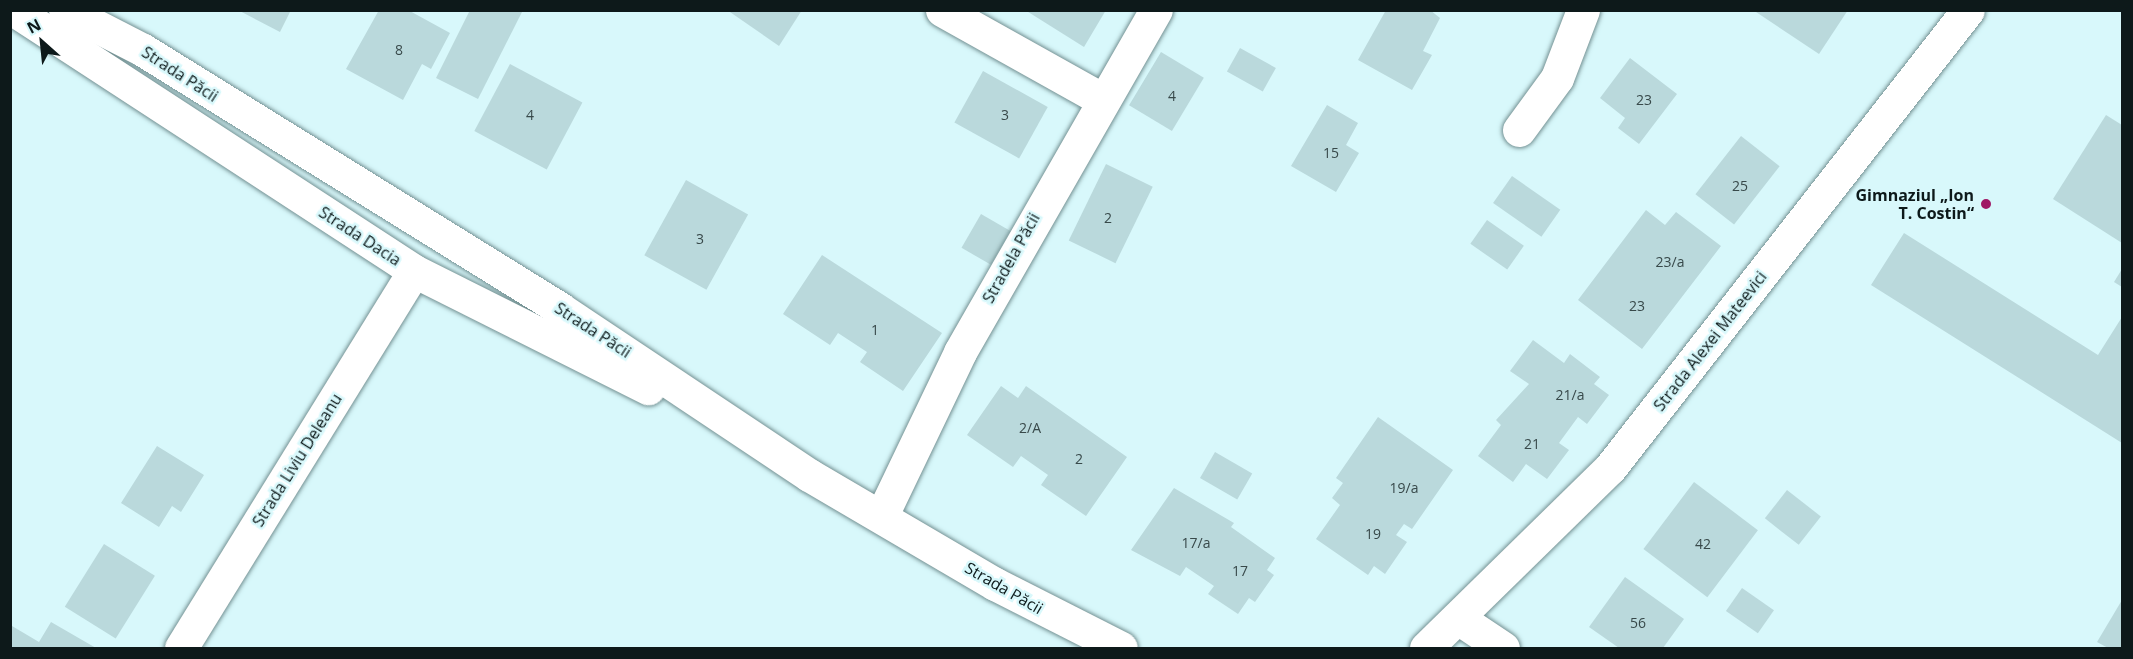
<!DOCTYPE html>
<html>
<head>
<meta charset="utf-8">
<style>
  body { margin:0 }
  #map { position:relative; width:2133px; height:659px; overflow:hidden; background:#d8f8fb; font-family:"Open Sans",sans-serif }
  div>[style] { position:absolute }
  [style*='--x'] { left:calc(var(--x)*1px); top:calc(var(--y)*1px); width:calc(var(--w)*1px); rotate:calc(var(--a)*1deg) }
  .building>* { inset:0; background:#bad9dc; transform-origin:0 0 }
  .roads { filter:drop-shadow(0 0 2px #749193) drop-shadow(0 0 2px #749193) }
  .minor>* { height:33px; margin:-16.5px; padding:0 16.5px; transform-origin:16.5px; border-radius:16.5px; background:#fff }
  .tertiary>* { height:33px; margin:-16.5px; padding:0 16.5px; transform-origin:16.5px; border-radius:16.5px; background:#fff }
  .dots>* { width:16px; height:16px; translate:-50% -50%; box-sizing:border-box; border:3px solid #d8f8fb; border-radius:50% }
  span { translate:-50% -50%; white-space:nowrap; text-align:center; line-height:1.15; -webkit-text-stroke:5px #d8f8fb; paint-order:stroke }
  .number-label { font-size:14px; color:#38494a }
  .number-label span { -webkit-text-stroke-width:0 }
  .street-label { font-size:16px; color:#0d191a }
  .poi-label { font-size:16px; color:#0d191a; font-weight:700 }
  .right { translate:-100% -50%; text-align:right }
  .frame { position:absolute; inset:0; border:12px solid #0d191a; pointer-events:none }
  .north { position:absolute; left:12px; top:12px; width:60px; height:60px; -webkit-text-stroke:4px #d8f8fb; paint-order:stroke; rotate:333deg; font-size:16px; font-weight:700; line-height:24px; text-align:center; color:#0d191a }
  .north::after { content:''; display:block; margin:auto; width:21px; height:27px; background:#0d191a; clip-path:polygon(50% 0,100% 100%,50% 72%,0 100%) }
</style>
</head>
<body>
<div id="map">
  <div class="building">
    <i style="clip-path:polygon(238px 10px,291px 10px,280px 32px)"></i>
    <i style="clip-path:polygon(379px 10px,408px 10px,450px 33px,431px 69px,422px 64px,403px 100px,346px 69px)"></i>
    <i style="clip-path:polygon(470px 10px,523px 10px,478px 99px,436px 78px)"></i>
    <i style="clip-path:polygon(727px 10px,802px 10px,779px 46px)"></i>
    <i style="clip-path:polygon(1025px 10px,1106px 10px,1084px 47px)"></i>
    <i style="clip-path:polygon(1386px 10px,1430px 10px,1440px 18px,1423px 51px,1432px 55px,1412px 90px,1358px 60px)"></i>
    <i style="clip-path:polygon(1753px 10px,1848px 10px,1819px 54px)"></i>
    <i style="left:1240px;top:48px;width:41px;height:27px;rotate:29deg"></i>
    <i style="left:1161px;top:52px;width:50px;height:62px;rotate:31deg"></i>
    <i style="clip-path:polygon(1630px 58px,1677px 94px,1639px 144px,1618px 128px,1625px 118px,1600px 98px)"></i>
    <i style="left:510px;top:64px;width:82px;height:76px;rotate:28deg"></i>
    <i style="left:983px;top:71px;width:74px;height:59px;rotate:29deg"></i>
    <i style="clip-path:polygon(1327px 105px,1358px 123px,1346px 145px,1359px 153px,1336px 192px,1291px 166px)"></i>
    <i style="clip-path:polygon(2106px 115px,2122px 125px,2122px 243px,2053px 199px)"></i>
    <i style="left:1741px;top:136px;width:49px;height:74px;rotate:38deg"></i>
    <i style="left:1106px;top:164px;width:52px;height:85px;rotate:26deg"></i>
    <i style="left:1512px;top:176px;width:59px;height:33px;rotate:35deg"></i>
    <i style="left:686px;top:180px;width:71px;height:86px;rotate:29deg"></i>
    <i style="clip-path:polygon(1646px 210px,1665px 225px,1676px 212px,1721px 246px,1642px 349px,1578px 300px)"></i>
    <i style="left:981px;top:214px;width:34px;height:39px;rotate:30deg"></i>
    <i style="left:1487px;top:220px;width:45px;height:29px;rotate:35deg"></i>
    <i style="clip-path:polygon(1904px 233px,2098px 355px,2122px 317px,2122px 443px,1871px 285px)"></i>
    <i style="clip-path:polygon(822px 255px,942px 333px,903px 391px,860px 362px,867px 352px,838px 333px,830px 345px,783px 314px)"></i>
    <i style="clip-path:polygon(2122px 269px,2122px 287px,2114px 282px)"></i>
    <i style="clip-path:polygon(1533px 340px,1564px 363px,1570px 354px,1600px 377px,1594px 384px,1609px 395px,1587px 424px,1578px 417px,1559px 443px,1569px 450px,1547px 479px,1526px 464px,1513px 482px,1478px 456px,1501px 425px,1496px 420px,1529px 384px,1510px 371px)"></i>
    <i style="clip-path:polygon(1001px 386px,1018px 398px,1026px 386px,1127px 457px,1086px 516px,1041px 485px,1048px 475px,1021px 456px,1013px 467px,967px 435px)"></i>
    <i style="clip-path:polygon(1378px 417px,1453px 470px,1412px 529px,1404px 524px,1396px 535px,1407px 542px,1385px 574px,1374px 566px,1368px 575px,1316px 539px,1340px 505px,1332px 498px,1343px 483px,1336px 478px)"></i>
    <i style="clip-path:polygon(157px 446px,204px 475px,181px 512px,172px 506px,159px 527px,121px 503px)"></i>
    <i style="left:1215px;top:452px;width:43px;height:30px;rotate:30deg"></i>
    <i style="left:1694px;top:482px;width:80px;height:84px;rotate:37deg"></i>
    <i style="clip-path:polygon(1174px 488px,1234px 523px,1231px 527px,1275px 558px,1267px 570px,1274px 575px,1255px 602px,1249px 598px,1238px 614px,1208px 594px,1214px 586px,1186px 567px,1180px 576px,1131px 550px)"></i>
    <i style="left:1787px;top:490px;width:43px;height:36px;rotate:38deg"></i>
    <i style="left:104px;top:544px;width:60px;height:74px;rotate:32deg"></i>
    <i style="clip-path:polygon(1625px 577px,1684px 619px,1663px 648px,1619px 648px,1589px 627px)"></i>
    <i style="left:1742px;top:588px;width:39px;height:28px;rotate:35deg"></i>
    <i style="clip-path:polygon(2122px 600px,2122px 648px,2108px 648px,2097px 642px)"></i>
    <i style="clip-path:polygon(51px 622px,96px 648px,10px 648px,12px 626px,39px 642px)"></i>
  </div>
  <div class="roads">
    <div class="minor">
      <i style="--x:14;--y:10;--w:478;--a:33.1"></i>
      <i style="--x:414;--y:271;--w:262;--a:26.6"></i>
      <i style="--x:65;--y:10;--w:88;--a:27.1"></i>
      <i style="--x:143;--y:50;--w:491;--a:31.8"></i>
      <i style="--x:560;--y:309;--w:299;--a:33.7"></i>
      <i style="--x:809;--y:475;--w:216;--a:30.4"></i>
      <i style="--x:995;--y:584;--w:141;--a:26.9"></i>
      <i style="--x:942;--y:10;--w:184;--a:29.2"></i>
      <i style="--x:1519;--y:130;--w:64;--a:-53.8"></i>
      <i style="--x:1557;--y:78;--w:73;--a:-69.1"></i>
      <i style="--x:882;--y:515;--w:181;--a:-64.4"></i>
      <i style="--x:960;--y:352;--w:394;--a:-60.2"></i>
      <i style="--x:1458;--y:618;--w:54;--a:33.7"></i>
      <i style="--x:181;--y:648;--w:443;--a:-58.3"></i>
    </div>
    <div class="tertiary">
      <i style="--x:1426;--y:648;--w:257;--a:-44.4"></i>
      <i style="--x:1610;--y:468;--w:581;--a:-51.99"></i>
    </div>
  </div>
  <div class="dots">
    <i style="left:1986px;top:204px;background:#9f1765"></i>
  </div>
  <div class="number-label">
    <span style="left:399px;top:50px">8</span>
    <span style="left:1172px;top:96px">4</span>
    <span style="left:1644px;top:100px">23</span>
    <span style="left:530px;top:115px">4</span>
    <span style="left:1005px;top:115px">3</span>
    <span style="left:1331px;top:153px">15</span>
    <span style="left:1740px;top:186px">25</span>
    <span style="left:1108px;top:218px">2</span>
    <span style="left:700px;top:239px">3</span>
    <span style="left:1670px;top:262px">23/a</span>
    <span style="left:1637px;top:306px">23</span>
    <span style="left:875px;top:330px">1</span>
    <span style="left:1570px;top:395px">21/a</span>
    <span style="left:1030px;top:428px">2/A</span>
    <span style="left:1532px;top:444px">21</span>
    <span style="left:1079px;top:459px">2</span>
    <span style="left:1404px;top:488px">19/a</span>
    <span style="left:1373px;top:534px">19</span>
    <span style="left:1196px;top:543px">17/a</span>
    <span style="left:1703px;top:544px">42</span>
    <span style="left:1240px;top:571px">17</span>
    <span style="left:1638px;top:623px">56</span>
  </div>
  <div class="street-label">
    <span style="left:180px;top:74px;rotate:33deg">Strada Păcii</span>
    <span style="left:360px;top:236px;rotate:33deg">Strada Dacia</span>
    <span style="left:1011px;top:258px;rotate:-61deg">Stradela Păcii</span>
    <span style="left:593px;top:330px;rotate:33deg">Strada Păcii</span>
    <span style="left:1710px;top:341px;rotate:-52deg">Strada Alexei Mateevici</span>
    <span style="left:297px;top:460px;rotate:-58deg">Strada Liviu Deleanu</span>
    <span style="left:1004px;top:588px;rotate:30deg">Strada Păcii</span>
  </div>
  <div class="poi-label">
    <span class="right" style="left:1974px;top:204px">Gimnaziul „Ion<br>T. Costin“</span>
  </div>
  <div class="frame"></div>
  <div class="north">N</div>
</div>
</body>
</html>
